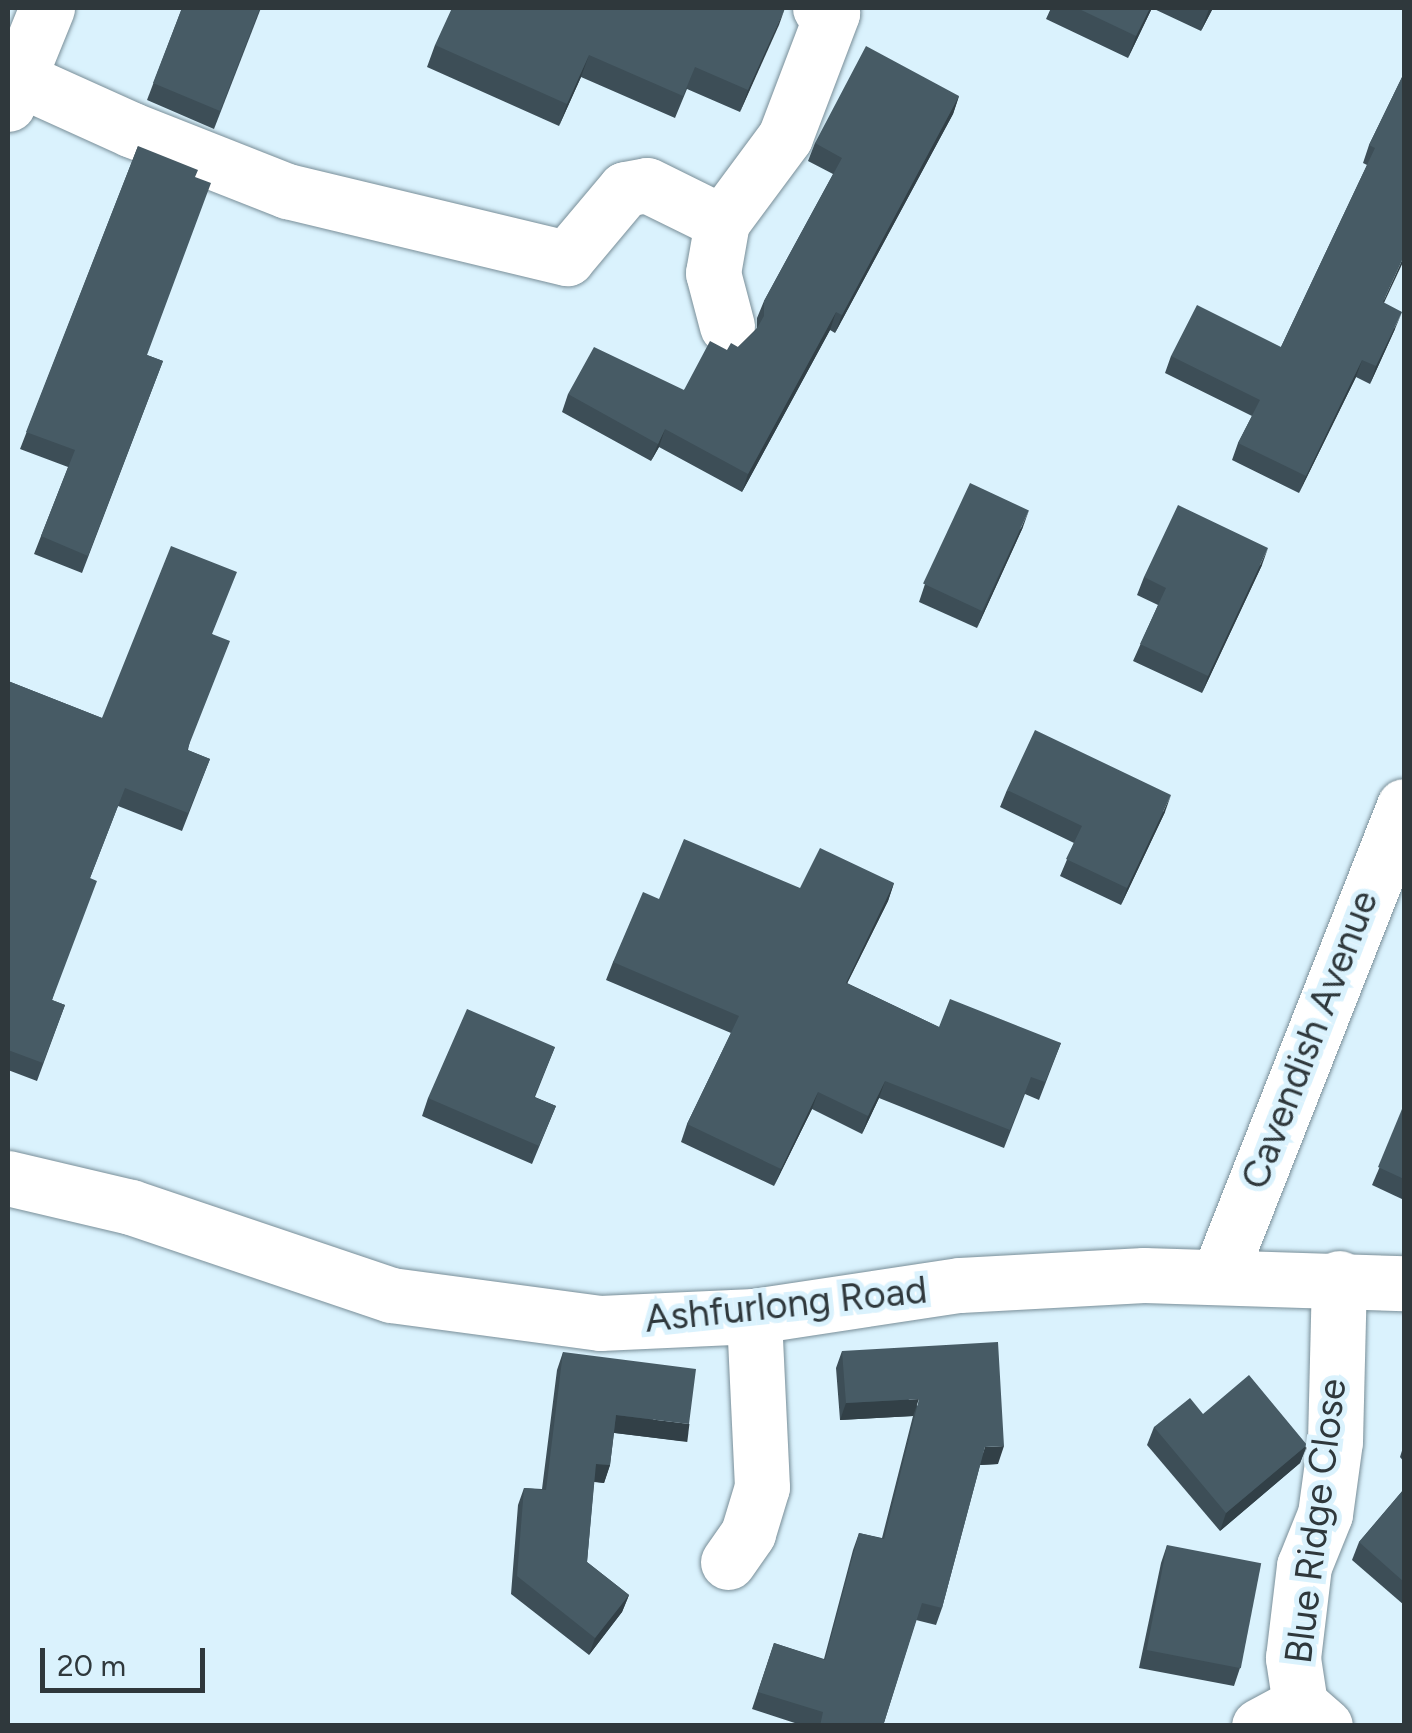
<!DOCTYPE html>
<html>
<head>
<meta charset="utf-8">
<style>
  body { margin:0 }
  #map { position:relative; width:1412px; height:1733px; overflow:hidden; background:#daf2fd; font-family:Figtree,sans-serif }
  div>[style] { position:absolute }
  [style*='--x'] { left:calc(var(--x)*1px); top:calc(var(--y)*1px); width:calc(var(--w)*1px); rotate:calc(var(--a)*1deg) }
  .roads { filter:drop-shadow(0 0 2px #798e98) drop-shadow(0 0 2px #798e98) }
  .minor>* { height:55px; margin:-27.5px; padding:0 27.5px; transform-origin:27.5px; border-radius:27.5px; background:#fff }
  .wall>* { inset:0; background:#3d4e57 }
  .shaded-wall>* { inset:0; background:#324047; transform-origin:0 0 }
  .building>* { inset:0; background:#475b65; transform-origin:0 0 }
  span { translate:-50% -50%; white-space:nowrap; text-align:center; line-height:1.15; -webkit-text-stroke:10px #daf2fd; paint-order:stroke }
  .street-label { font-size:38px; color:#2f383c }
  .frame { position:absolute; inset:0; border:10px solid #2f383c; pointer-events:none }
  .scale { position:absolute; left:40px; top:1648px; width:165px; height:45px; box-sizing:border-box; border:5px solid #2f383c; border-top:0; padding-left:12px; font-size:30px; line-height:35px; white-space:nowrap; color:#2f383c; -webkit-text-stroke:8px #daf2fd; paint-order:stroke }
</style>
</head>
<body>
<div id="map">
  <div class="roads">
    <div class="minor">
      <i style="--x:17;--y:78;--w:126;--a:24.3"></i>
      <i style="--x:132;--y:130;--w:167;--a:21.5"></i>
      <i style="--x:287;--y:191;--w:288;--a:13.5"></i>
      <i style="--x:567;--y:258;--w:90;--a:-50"></i>
      <i style="--x:625;--y:189;--w:22;--a:-10"></i>
      <i style="--x:647;--y:185;--w:84;--a:26.3"></i>
      <i style="--x:8;--y:104;--w:104;--a:-67.9"></i>
      <i style="--x:727;--y:326;--w:55;--a:-104.8"></i>
      <i style="--x:713;--y:273;--w:52;--a:-80"></i>
      <i style="--x:722;--y:222;--w:106;--a:-53.5"></i>
      <i style="--x:785;--y:137;--w:133;--a:-69.2"></i>
      <i style="--x:832;--y:13;--w:13;--a:-157"></i>
      <i style="--x:8;--y:1178;--w:126;--a:13.3"></i>
      <i style="--x:131;--y:1207;--w:274;--a:18.7"></i>
      <i style="--x:391;--y:1295;--w:211;--a:7.6"></i>
      <i style="--x:600;--y:1323;--w:154;--a:-2.6"></i>
      <i style="--x:754;--y:1316;--w:208;--a:-8.6"></i>
      <i style="--x:960;--y:1285;--w:184;--a:-3.1"></i>
      <i style="--x:1144;--y:1275;--w:260;--a:1.8"></i>
      <i style="--x:1219;--y:1275;--w:504;--a:-68.47"></i>
      <i style="--x:728;--y:1562;--w:35;--a:-55"></i>
      <i style="--x:748;--y:1533;--w:48;--a:-73.1"></i>
      <i style="--x:762;--y:1487;--w:171;--a:-92.7"></i>
      <i style="--x:1259;--y:1726;--w:47;--a:-28.2"></i>
      <i style="--x:1325;--y:1726;--w:33;--a:-139"></i>
      <i style="--x:1300;--y:1704;--w:47;--a:-98.7"></i>
      <i style="--x:1293;--y:1658;--w:93;--a:-83.2"></i>
      <i style="--x:1304;--y:1566;--w:56;--a:-68"></i>
      <i style="--x:1325;--y:1514;--w:74;--a:-82.2"></i>
      <i style="--x:1335;--y:1441;--w:163;--a:-88.6"></i>
    </div>
  </div>
  <div class="wall">
    <i style="clip-path:polygon(182px 8px,261px 8px,214px 129px,147px 100px)"></i>
    <i style="clip-path:polygon(785px 8px,740px 112px,687px 89px,675px 118px,581px 77px,559px 126px,427px 67px,435px 45px)"></i>
    <i style="clip-path:polygon(1051px 8px,1213px 8px,1201px 31px,1152px 8px,1128px 58px,1046px 19px)"></i>
    <i style="clip-path:polygon(1404px 73px,1384px 303px,1395px 329px,1370px 384px,1356px 377px,1299px 493px,1232px 460px,1238px 443px,1252px 416px,1165px 373px,1171px 356px,1281px 347px,1367px 165px,1363px 163px,1369px 145px)"></i>
    <i style="clip-path:polygon(959px 96px,953px 114px,835px 333px,830px 330px,742px 492px,659px 447px,651px 461px,562px 412px,568px 394px,684px 390px,727px 350px,738px 347px,757px 328px,757px 318px,764px 301px,833px 174px,808px 161px,815px 143px)"></i>
    <i style="clip-path:polygon(138px 146px,147px 355px,163px 361px,82px 573px,34px 554px,68px 467px,20px 449px)"></i>
    <i style="clip-path:polygon(1023px 527px,977px 628px,919px 602px,925px 584px)"></i>
    <i style="clip-path:polygon(1262px 565px,1202px 693px,1133px 661px,1158px 605px,1137px 595px,1144px 577px)"></i>
    <i style="clip-path:polygon(213px 634px,188px 750px,210px 759px,182px 831px,118px 806px,90px 878px,52px 1000px,65px 1005px,37px 1081px,8px 1070px,8px 681px,102px 718px)"></i>
    <i style="clip-path:polygon(1007px 790px,1165px 812px,1121px 905px,1060px 876px,1074px 843px,1000px 807px)"></i>
    <i style="clip-path:polygon(894px 883px,888px 901px,847px 983px,939px 1027px,1061px 1043px,1039px 1100px,1025px 1094px,1004px 1148px,879px 1098px,862px 1134px,812px 1109px,774px 1186px,681px 1142px,687px 1124px,731px 1033px,606px 980px,613px 962px,659px 899px,800px 888px)"></i>
    <i style="clip-path:polygon(555px 1047px,535px 1097px,556px 1106px,532px 1164px,422px 1116px,428px 1098px)"></i>
    <i style="clip-path:polygon(1404px 1110px,1404px 1200px,1372px 1185px)"></i>
    <i style="clip-path:polygon(842px 1351px,998px 1464px,980px 1465px,942px 1608px,936px 1625px,916px 1620px,883px 1726px,804px 1726px,752px 1709px,774px 1643px,824px 1659px,853px 1550px,859px 1533px,882px 1538px,913px 1416px,840px 1420px,836px 1368px)"></i>
    <i style="clip-path:polygon(563px 1352px,682px 1441px,614px 1433px,610px 1465px,604px 1483px,594px 1482px,587px 1562px,629px 1595px,622px 1612px,589px 1655px,511px 1594px,518px 1505px,524px 1488px,542px 1489px,557px 1370px)"></i>
    <i style="clip-path:polygon(1203px 1414px,1307px 1445px,1300px 1463px,1220px 1531px,1147px 1445px,1154px 1427px)"></i>
    <i style="clip-path:polygon(1404px 1444px,1404px 1462px,1400px 1457px)"></i>
    <i style="clip-path:polygon(1404px 1489px,1404px 1605px,1352px 1560px,1359px 1542px)"></i>
    <i style="clip-path:polygon(1167px 1545px,1240px 1668px,1234px 1686px,1139px 1668px,1161px 1563px)"></i>
  </div>
  <div class="shaded-wall">
    <i style="clip-path:polygon(785px 8px,779px 25px,740px 112px,748px 90px)"></i>
    <i style="clip-path:polygon(1150px 8px,1152px 8px,1128px 58px,1136px 36px)"></i>
    <i style="clip-path:polygon(1210px 8px,1213px 8px,1201px 31px,1209px 9px)"></i>
    <i style="clip-path:polygon(589px 55px,581px 77px,559px 126px,567px 104px)"></i>
    <i style="clip-path:polygon(959px 96px,953px 114px,835px 333px,842px 315px)"></i>
    <i style="clip-path:polygon(1404px 256px,1404px 260px,1376px 320px,1383px 302px)"></i>
    <i style="clip-path:polygon(836px 312px,830px 330px,742px 492px,748px 474px)"></i>
    <i style="clip-path:polygon(1402px 312px,1395px 329px,1370px 384px,1376px 366px)"></i>
    <i style="clip-path:polygon(1362px 360px,1356px 377px,1299px 493px,1306px 476px)"></i>
    <i style="clip-path:polygon(665px 429px,659px 447px,651px 461px,658px 444px)"></i>
    <i style="clip-path:polygon(1029px 510px,1023px 527px,977px 628px,984px 610px)"></i>
    <i style="clip-path:polygon(1268px 548px,1262px 565px,1202px 693px,1208px 676px)"></i>
    <i style="clip-path:polygon(1171px 795px,1165px 812px,1121px 905px,1127px 888px)"></i>
    <i style="clip-path:polygon(894px 883px,888px 901px,839px 1000px,846px 983px)"></i>
    <i style="clip-path:polygon(885px 1081px,879px 1098px,862px 1134px,868px 1116px)"></i>
    <i style="clip-path:polygon(818px 1092px,812px 1109px,774px 1186px,781px 1169px)"></i>
    <i style="clip-path:polygon(919px 1399px,913px 1416px,840px 1420px,846px 1403px)"></i>
    <i style="left:616px;top:1415px;width:74px;height:18px;rotate:7deg"></i>
    <i style="clip-path:polygon(1307px 1445px,1300px 1463px,1220px 1531px,1226px 1513px)"></i>
    <i style="clip-path:polygon(1004px 1446px,998px 1464px,979px 1465px,985px 1447px)"></i>
    <i style="clip-path:polygon(596px 1464px,610px 1465px,604px 1483px,590px 1481px)"></i>
    <i style="clip-path:polygon(629px 1595px,622px 1612px,589px 1655px,595px 1638px)"></i>
  </div>
  <div class="building">
    <i style="clip-path:polygon(182px 8px,260px 8px,220px 111px,153px 83px)"></i>
    <i style="clip-path:polygon(452px 8px,785px 8px,748px 90px,695px 67px,683px 96px,589px 55px,567px 104px,435px 45px)"></i>
    <i style="clip-path:polygon(1077px 8px,1150px 8px,1136px 36px)"></i>
    <i style="clip-path:polygon(866px 46px,959px 96px,842px 315px,836px 312px,748px 474px,665px 429px,658px 444px,568px 394px,594px 347px,684px 390px,710px 341px,727px 350px,731px 343px,738px 347px,756px 330px,764px 316px,764px 301px,842px 158px,815px 143px)"></i>
    <i style="clip-path:polygon(1404px 73px,1404px 256px,1383px 302px,1402px 312px,1376px 366px,1362px 360px,1306px 476px,1238px 443px,1260px 400px,1171px 356px,1197px 305px,1281px 347px,1375px 148px,1369px 145px)"></i>
    <i style="clip-path:polygon(138px 146px,198px 170px,195px 177px,211px 183px,147px 355px,163px 361px,88px 556px,41px 536px,75px 450px,26px 432px)"></i>
    <i style="left:970px;top:483px;width:65px;height:111px;rotate:25deg"></i>
    <i style="clip-path:polygon(1178px 505px,1268px 548px,1208px 676px,1140px 644px,1166px 588px,1144px 577px)"></i>
    <i style="clip-path:polygon(171px 546px,237px 572px,212px 634px,230px 641px,187px 750px,210px 759px,188px 813px,125px 788px,90px 878px,97px 881px,52px 1000px,65px 1005px,43px 1063px,8px 1050px,8px 681px,102px 718px)"></i>
    <i style="clip-path:polygon(1035px 730px,1171px 795px,1127px 888px,1066px 859px,1082px 826px,1007px 790px)"></i>
    <i style="clip-path:polygon(684px 839px,800px 888px,820px 848px,894px 883px,846px 983px,939px 1027px,950px 999px,1061px 1043px,1045px 1082px,1031px 1077px,1010px 1130px,885px 1081px,868px 1116px,818px 1092px,781px 1169px,687px 1124px,739px 1016px,613px 962px,643px 892px,659px 899px)"></i>
    <i style="clip-path:polygon(467px 1009px,555px 1047px,534px 1097px,556px 1106px,539px 1146px,428px 1098px)"></i>
    <i style="clip-path:polygon(1402px 1109px,1404px 1110px,1404px 1179px,1378px 1167px)"></i>
    <i style="clip-path:polygon(998px 1342px,1004px 1446px,985px 1447px,942px 1608px,922px 1603px,883px 1726px,820px 1726px,823px 1712px,758px 1692px,774px 1643px,825px 1660px,859px 1533px,884px 1539px,919px 1399px,846px 1403px,842px 1351px)"></i>
    <i style="clip-path:polygon(563px 1352px,696px 1369px,689px 1424px,616px 1415px,610px 1465px,596px 1464px,587px 1562px,629px 1595px,595px 1638px,517px 1576px,524px 1488px,546px 1490px)"></i>
    <i style="clip-path:polygon(1249px 1375px,1307px 1445px,1226px 1513px,1154px 1427px,1190px 1398px,1203px 1414px)"></i>
    <i style="clip-path:polygon(1404px 1489px,1404px 1582px,1359px 1542px)"></i>
    <i style="left:1167px;top:1545px;width:96px;height:107px;rotate:11deg"></i>
  </div>
  <div class="street-label">
    <span style="left:1310px;top:1040px;rotate:-69deg">Cavendish Avenue</span>
    <span style="left:786px;top:1305px;rotate:-6deg">Ashfurlong Road</span>
    <span style="left:1316px;top:1521px;rotate:-83deg">Blue Ridge Close</span>
  </div>
  <div class="frame"></div>
  <div class="scale">20 m</div>
</div>
</body>
</html>
